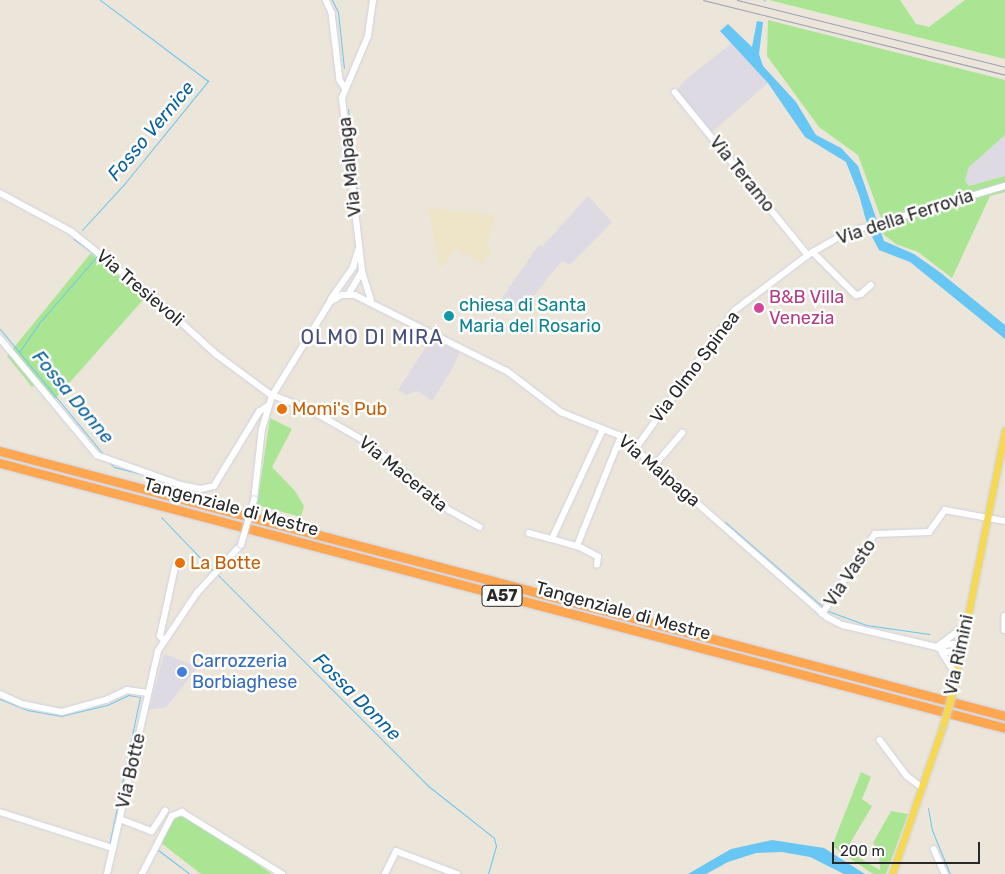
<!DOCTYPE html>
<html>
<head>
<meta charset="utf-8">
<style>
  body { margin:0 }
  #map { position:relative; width:1005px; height:874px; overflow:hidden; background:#ece5d9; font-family:Rubik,sans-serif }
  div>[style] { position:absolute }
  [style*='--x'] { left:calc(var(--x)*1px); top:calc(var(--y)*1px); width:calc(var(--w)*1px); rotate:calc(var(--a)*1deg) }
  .industrial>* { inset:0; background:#dddae3 }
  .education>* { inset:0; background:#eee4c8 }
  .green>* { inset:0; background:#aae593 }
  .water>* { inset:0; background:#67c6f3 }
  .stream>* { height:1px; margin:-0.5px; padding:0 0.5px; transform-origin:0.5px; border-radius:0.5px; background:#67c6f3 }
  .roads { filter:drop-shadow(0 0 1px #cfd1e2) drop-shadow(0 0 1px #cfd1e2) }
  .minor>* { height:5.5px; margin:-2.75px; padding:0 2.75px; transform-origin:2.75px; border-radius:2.75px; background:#fff }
  .major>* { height:7px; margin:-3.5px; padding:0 3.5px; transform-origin:3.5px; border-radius:3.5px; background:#f5d955 }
  .highway>* { height:9px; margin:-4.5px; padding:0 4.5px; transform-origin:4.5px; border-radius:4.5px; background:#ffa651 }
  .rail>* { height:1px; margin:-0.5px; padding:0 0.5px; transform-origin:0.5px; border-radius:0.5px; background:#9c9eb4 }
  .bridges { filter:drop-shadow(0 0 1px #cfd1e2) drop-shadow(0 0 1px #cfd1e2) }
  .minor-bridge>* { height:5.5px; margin:-2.75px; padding:0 2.75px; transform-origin:2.75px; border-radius:2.75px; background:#fff }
  .major-bridge>* { height:7px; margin:-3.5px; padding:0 3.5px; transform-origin:3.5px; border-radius:3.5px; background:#f5d955 }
  .dots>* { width:14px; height:14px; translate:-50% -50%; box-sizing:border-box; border:2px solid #fff; border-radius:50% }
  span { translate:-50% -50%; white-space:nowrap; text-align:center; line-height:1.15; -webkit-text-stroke:5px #fff; paint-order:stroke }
  .shield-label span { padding:1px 4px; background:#fff; border:1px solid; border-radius:4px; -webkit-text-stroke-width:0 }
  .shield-label { font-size:16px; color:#282828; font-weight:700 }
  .street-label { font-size:18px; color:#282828 }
  .hotel-label { font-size:18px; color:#b23c85 }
  .left { translate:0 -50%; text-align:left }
  .culture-label { font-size:18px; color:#0d838f }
  .food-label { font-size:18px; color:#c56008 }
  .shop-label { font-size:18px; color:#366cbe }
  .water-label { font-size:19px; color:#08619d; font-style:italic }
  .quarter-label { font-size:20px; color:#474e7a; letter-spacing:1px }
  .scale { position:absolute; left:832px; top:842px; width:148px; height:22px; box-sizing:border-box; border:2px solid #282828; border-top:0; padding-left:6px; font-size:15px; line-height:18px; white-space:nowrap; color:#282828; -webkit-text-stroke:4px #fff; paint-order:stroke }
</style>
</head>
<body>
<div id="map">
  <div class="industrial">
    <i style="clip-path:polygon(732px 43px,768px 83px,712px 132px,675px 94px,684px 81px)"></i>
    <i style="clip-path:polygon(1005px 135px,1005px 176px,969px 186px,965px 180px,968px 167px)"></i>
    <i style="clip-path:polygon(588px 196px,612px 222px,570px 265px,562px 261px,522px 310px,502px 298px,538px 246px,543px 246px)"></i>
    <i style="clip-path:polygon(432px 338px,459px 352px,454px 366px,432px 401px,418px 391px,406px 395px,398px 390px)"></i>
    <i style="clip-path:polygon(164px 654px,198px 667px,166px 707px,149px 710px)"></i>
  </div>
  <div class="education">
    <i style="clip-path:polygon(428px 208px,496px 215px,487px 243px,491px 252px,483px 265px,456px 248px,442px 268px,439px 266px)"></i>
  </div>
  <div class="green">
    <i style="clip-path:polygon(769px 0,900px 0,916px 24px,929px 27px,965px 0,1005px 0,1005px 59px)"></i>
    <i style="clip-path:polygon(768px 20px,1005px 80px,1005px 135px,969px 167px,965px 180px,969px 186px,1005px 176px,1005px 192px,990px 196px,952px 278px,918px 252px,896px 244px,883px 234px,881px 218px,858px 155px,819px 127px,767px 56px)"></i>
    <i style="clip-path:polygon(91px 253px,147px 299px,143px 300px,54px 400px,37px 382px,32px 387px,7px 356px)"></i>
    <i style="clip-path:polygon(270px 418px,292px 429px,272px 467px,295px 491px,304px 506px,301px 517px,257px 505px)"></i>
    <i style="clip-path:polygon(861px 772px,871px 777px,862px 799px,872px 806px,846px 850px,880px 870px,879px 852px,873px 843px,891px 811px,908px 814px,886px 874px,873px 874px,832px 846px)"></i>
    <i style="clip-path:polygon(178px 812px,183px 813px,272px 874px,201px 874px,160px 842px)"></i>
  </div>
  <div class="water">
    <i style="clip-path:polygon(757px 21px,763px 22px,759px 54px,763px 66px,796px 102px,816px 135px,841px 148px,858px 166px,884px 241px,914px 254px,941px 273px,1005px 325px,1005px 339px,910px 262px,879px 250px,869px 231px,859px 195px,846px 162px,805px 137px,768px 83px,720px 31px,728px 24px,752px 47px)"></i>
    <i style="clip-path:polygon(772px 840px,824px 848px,865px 874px,844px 874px,810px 857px,782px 852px,756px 853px,728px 862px,706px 874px,688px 874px,731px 849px)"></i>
  </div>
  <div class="stream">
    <i style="--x:332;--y:0;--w:13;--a:63"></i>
    <i style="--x:338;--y:12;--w:56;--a:83.9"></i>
    <i style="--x:764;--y:0;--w:1;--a:45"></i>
    <i style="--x:348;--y:109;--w:93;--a:83.8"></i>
    <i style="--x:82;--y:230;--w:64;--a:-47.5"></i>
    <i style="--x:125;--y:183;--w:132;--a:-50.9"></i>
    <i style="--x:208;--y:81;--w:135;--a:-143.1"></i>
    <i style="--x:0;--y:329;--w:162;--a:50.5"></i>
    <i style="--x:19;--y:352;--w:35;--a:-55"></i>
    <i style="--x:39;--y:323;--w:89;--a:-49.1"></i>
    <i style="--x:97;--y:256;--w:29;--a:-144"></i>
    <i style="--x:110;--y:463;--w:6;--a:45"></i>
    <i style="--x:114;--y:467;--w:33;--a:14"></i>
    <i style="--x:161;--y:517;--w:75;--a:46.1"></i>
    <i style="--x:725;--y:522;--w:130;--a:40.9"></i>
    <i style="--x:218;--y:575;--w:296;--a:45.1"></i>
    <i style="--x:427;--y:785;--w:85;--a:38.3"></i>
    <i style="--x:494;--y:838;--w:8;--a:76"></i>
    <i style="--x:496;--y:846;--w:29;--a:106"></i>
    <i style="--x:828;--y:611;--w:40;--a:20.2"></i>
    <i style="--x:866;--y:625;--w:64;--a:8.1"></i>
    <i style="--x:0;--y:699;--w:29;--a:22"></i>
    <i style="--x:27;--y:710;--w:35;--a:10"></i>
    <i style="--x:61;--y:716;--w:47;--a:-13.4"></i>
    <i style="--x:107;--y:705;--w:23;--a:-25"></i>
    <i style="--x:128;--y:695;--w:12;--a:9"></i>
    <i style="--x:140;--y:697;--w:151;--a:101.8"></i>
    <i style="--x:928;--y:808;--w:22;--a:80"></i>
    <i style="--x:932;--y:830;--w:48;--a:67.8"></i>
    <i style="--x:158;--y:850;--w:40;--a:37"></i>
  </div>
  <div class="roads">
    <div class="minor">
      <i style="--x:326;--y:0;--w:14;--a:65"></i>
      <i style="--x:332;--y:13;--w:67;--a:83.2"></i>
      <i style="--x:340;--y:80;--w:9;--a:58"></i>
      <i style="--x:675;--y:92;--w:210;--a:50.8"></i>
      <i style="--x:0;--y:193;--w:82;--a:28.4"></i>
      <i style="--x:72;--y:232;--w:110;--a:38.7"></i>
      <i style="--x:158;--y:301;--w:79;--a:42.4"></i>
      <i style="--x:216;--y:354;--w:67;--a:36.5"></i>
      <i style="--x:270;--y:394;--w:42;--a:21"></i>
      <i style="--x:309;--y:409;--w:70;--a:29.8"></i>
      <i style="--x:370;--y:444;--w:103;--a:39.9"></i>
      <i style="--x:449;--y:510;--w:35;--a:29"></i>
      <i style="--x:813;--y:252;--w:61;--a:45"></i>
      <i style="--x:856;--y:295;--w:5;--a:-11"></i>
      <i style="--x:861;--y:294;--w:13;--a:-42"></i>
      <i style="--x:348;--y:295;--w:26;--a:-59"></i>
      <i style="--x:331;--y:299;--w:39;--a:-55"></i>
      <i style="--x:353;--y:267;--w:17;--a:-73"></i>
      <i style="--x:371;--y:301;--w:31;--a:-107"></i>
      <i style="--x:362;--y:271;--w:174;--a:-96.6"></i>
      <i style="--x:342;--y:98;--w:67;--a:-67.2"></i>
      <i style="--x:368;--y:36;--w:36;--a:-82"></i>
      <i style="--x:0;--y:338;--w:152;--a:50.3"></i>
      <i style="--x:97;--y:455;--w:89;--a:19.7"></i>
      <i style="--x:181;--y:485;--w:20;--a:11"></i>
      <i style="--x:201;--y:489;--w:13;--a:-13"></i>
      <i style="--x:214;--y:486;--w:87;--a:-58.7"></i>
      <i style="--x:259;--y:412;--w:11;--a:-34"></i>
      <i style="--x:636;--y:448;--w:168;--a:-54.4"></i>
      <i style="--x:734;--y:311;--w:93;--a:-37.1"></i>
      <i style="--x:808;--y:255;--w:44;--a:-30.1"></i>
      <i style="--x:846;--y:233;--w:166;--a:-16.5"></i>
      <i style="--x:655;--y:465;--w:42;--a:-49.8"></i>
      <i style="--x:254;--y:500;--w:71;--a:-83.6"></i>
      <i style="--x:262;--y:429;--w:34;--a:-73"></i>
      <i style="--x:272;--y:396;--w:110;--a:-58.3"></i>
      <i style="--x:330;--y:302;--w:14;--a:-30"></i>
      <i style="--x:342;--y:295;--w:13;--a:0"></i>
      <i style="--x:355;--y:295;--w:170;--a:26.6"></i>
      <i style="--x:507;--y:371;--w:68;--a:37.2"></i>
      <i style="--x:561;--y:412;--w:65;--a:21.8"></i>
      <i style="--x:621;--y:436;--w:274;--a:41.3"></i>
      <i style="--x:827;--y:617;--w:18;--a:27"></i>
      <i style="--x:843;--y:625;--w:97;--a:13.2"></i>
      <i style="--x:937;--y:647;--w:11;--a:27"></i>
      <i style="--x:947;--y:652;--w:14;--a:-4"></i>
      <i style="--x:529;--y:533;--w:24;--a:15"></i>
      <i style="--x:552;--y:539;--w:121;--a:-65.1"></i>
      <i style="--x:552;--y:539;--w:26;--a:16"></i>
      <i style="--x:597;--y:565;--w:8;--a:-83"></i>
      <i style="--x:598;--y:557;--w:24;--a:-152"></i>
      <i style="--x:577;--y:546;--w:118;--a:-68.2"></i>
      <i style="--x:822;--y:614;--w:96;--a:-56.5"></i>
      <i style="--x:875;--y:534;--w:54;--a:-2.1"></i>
      <i style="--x:929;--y:532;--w:27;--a:-54"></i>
      <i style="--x:945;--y:510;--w:61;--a:10.4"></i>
      <i style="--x:1005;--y:616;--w:14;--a:90"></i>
      <i style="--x:164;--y:641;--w:6;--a:-129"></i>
      <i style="--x:160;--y:636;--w:71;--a:-77.7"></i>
      <i style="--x:944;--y:645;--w:9;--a:-6"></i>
      <i style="--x:953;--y:644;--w:10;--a:29"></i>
      <i style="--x:937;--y:647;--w:35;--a:-37"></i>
      <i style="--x:942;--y:652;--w:26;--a:58"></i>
      <i style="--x:0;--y:694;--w:24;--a:24"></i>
      <i style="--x:22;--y:704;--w:41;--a:11.3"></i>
      <i style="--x:62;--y:712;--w:46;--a:-15.3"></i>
      <i style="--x:106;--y:700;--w:23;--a:-25"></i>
      <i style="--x:127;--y:690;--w:21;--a:8"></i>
      <i style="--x:880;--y:740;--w:45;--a:53.1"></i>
      <i style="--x:907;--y:776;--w:20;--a:37"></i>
      <i style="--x:0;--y:812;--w:119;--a:17.7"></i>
      <i style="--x:120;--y:819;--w:34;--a:21"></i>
      <i style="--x:152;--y:831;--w:24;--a:-57"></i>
      <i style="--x:934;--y:849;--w:27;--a:66"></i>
      <i style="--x:107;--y:874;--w:229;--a:-77.1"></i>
      <i style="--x:158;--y:651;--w:70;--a:-56.1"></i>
      <i style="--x:197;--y:593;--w:65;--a:-47.5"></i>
      <i style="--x:142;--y:874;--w:65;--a:-62.7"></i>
      <i style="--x:172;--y:816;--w:11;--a:-22"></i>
      <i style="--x:182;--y:812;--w:118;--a:31.8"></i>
      <i style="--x:385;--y:874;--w:25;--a:-64"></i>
      <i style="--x:396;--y:851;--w:65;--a:20.7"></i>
    </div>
    <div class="major">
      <i style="--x:953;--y:690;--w:265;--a:-78.7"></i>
      <i style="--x:892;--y:874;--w:157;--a:-71.1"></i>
    </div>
    <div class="highway">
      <i style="--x:0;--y:451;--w:1039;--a:14.77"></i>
      <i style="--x:0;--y:463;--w:1039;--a:14.77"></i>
    </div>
  </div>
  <div class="rail">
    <i style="--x:703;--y:0;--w:311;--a:13.9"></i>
    <i style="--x:737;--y:0;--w:276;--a:14"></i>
  </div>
  <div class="bridges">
    <div class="minor-bridge">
      <i style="--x:241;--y:545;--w:47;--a:-73.9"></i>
    </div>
    <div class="major-bridge">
      <i style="--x:943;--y:725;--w:36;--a:-74"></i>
    </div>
  </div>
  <div class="dots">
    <i style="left:759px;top:308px;background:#d1479c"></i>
    <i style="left:449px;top:316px;background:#0f9aa8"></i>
    <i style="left:282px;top:409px;background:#e8710a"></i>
    <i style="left:180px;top:563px;background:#e8710a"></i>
    <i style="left:182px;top:672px;background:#3f7fe0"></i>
  </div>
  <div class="shield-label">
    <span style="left:502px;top:596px">A57</span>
  </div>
  <div class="street-label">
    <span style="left:350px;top:167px;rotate:-96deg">Via Malpaga</span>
    <span style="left:742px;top:174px;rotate:51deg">Via Teramo</span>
    <span style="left:905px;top:217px;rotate:-18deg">Via della Ferrovia</span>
    <span style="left:140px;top:288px;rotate:40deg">Via Tresievoli</span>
    <span style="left:695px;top:367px;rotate:-53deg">Via Olmo Spinea</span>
    <span style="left:659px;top:471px;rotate:40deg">Via Malpaga</span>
    <span style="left:403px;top:474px;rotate:39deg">Via Macerata</span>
    <span style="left:231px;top:507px;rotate:15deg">Tangenziale di Mestre</span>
    <span style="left:850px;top:573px;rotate:-56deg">Via Vasto</span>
    <span style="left:623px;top:611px;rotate:15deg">Tangenziale di Mestre</span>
    <span style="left:959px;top:655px;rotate:-78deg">Via Rimini</span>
    <span style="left:131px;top:771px;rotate:-77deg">Via Botte</span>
  </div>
  <div class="hotel-label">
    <span class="left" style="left:769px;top:308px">B&amp;B Villa<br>Venezia</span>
  </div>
  <div class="culture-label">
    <span class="left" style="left:459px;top:316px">chiesa di Santa<br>Maria del Rosario</span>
  </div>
  <div class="food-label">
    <span class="left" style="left:292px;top:409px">Momi's Pub</span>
    <span class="left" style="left:190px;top:563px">La Botte</span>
  </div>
  <div class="shop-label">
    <span class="left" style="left:192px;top:672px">Carrozzeria<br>Borbiaghese</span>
  </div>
  <div class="water-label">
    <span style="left:151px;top:131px;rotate:-50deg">Fosso Vernice</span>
    <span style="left:73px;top:397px;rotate:50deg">Fossa Donne</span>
    <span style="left:357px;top:697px;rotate:45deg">Fossa Donne</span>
  </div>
  <div class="quarter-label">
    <span style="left:372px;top:337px">OLMO DI MIRA</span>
  </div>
  <div class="scale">200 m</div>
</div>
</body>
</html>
